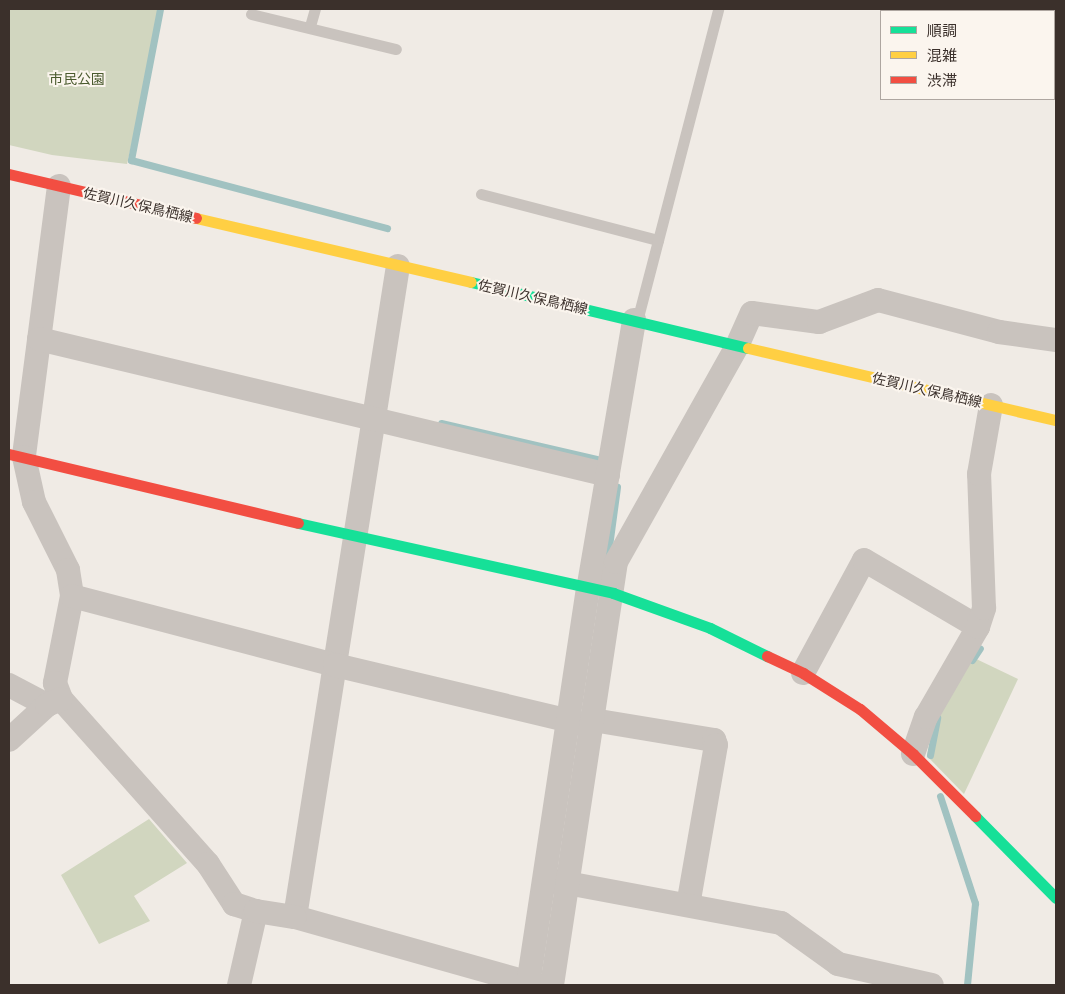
<!DOCTYPE html>
<html>
<head>
<meta charset="utf-8">
<style>
  body { margin:0 }
  #map { position:relative; width:1065px; height:994px; overflow:hidden; background:#f0ebe5; font-family:Arial,"Noto Sans JP",sans-serif }
  div>[style] { position:absolute }
  [style*='--x'] { left:calc(var(--x)*1px); top:calc(var(--y)*1px); width:calc(var(--w)*1px); rotate:calc(var(--a)*1deg) }
  .green>* { inset:0; background:#d1d6bf }
  .stream>* { height:7px; margin:-3.5px; padding:0 3.5px; transform-origin:3.5px; border-radius:3.5px; background:#a1c2c1 }
  .lane>* { height:11px; margin:-5.5px; padding:0 5.5px; transform-origin:5.5px; border-radius:5.5px; background:#c9c3be }
  .street>* { height:24px; margin:-12px; padding:0 12px; transform-origin:12px; border-radius:12px; background:#c9c3be }
  .fast>* { height:11px; margin:-5.5px; padding:0 5.5px; transform-origin:5.5px; border-radius:5.5px; background:#16e098 }
  .slow>* { height:11px; margin:-5.5px; padding:0 5.5px; transform-origin:5.5px; border-radius:5.5px; background:#ffcf43 }
  .jam>* { height:11px; margin:-5.5px; padding:0 5.5px; transform-origin:5.5px; border-radius:5.5px; background:#f24e42 }
  span { translate:-50% -50%; white-space:nowrap; text-align:center; line-height:1.15; -webkit-text-stroke:4px #fbf5ee; paint-order:stroke }
  .park-label { font-size:14px; color:#4a5a2e }
  .street-label { font-size:14px; color:#3b302b }
  .frame { position:absolute; inset:0; border:10px solid #3b302b; pointer-events:none }
  .legend { position:absolute; left:880px; top:10px; width:175px; height:90px; box-sizing:border-box; background:#fbf5ee; border:1px solid #aea6a0; margin:0; padding:6px 9px; list-style:none; font-size:15px; color:#3b302b }
  .legend li { display:flex; align-items:center; gap:10px; height:25px }
  .legend b { width:25px; border:1px solid #aea6a0 }
</style>
</head>
<body>
<div id="map">
  <div class="green">
    <i style="clip-path:polygon(9px 9px,163px 9px,127px 164px,52px 155px,9px 145px)"></i>
    <i style="clip-path:polygon(970px 656px,1018px 679px,964px 794px,927px 756px,936px 707px)"></i>
    <i style="clip-path:polygon(149px 819px,187px 863px,134px 896px,150px 921px,99px 944px,61px 875px)"></i>
  </div>
  <div class="stream">
    <i style="--x:160;--y:9;--w:154;--a:100.9"></i>
    <i style="--x:131;--y:160;--w:265;--a:14.9"></i>
    <i style="--x:441;--y:423;--w:164;--a:13"></i>
    <i style="--x:607;--y:561;--w:75;--a:-82.3"></i>
    <i style="--x:972;--y:660;--w:14;--a:-56"></i>
    <i style="--x:930;--y:755;--w:38;--a:-79"></i>
    <i style="--x:940;--y:796;--w:113;--a:71.9"></i>
    <i style="--x:975;--y:903;--w:82;--a:95.6"></i>
  </div>
  <div class="lane">
    <i style="--x:251;--y:14;--w:149;--a:13.6"></i>
    <i style="--x:310;--y:26;--w:18;--a:-74"></i>
    <i style="--x:481;--y:194;--w:183;--a:14.6"></i>
    <i style="--x:637;--y:321;--w:322;--a:-75.4"></i>
  </div>
  <div class="street">
    <i style="--x:59;--y:186;--w:273;--a:97.4"></i>
    <i style="--x:24;--y:457;--w:46;--a:77.5"></i>
    <i style="--x:34;--y:502;--w:76;--a:63.4"></i>
    <i style="--x:68;--y:570;--w:26;--a:81"></i>
    <i style="--x:72;--y:596;--w:89;--a:101.1"></i>
    <i style="--x:55;--y:683;--w:17;--a:69"></i>
    <i style="--x:61;--y:699;--w:221;--a:48.3"></i>
    <i style="--x:208;--y:864;--w:48;--a:57"></i>
    <i style="--x:234;--y:904;--w:23;--a:18"></i>
    <i style="--x:256;--y:911;--w:76;--a:102.9"></i>
    <i style="--x:398;--y:266;--w:659;--a:98.99"></i>
    <i style="--x:295;--y:917;--w:251;--a:15.7"></i>
    <i style="--x:39;--y:339;--w:585;--a:13.44"></i>
    <i style="--x:72;--y:596;--w:272;--a:14.7"></i>
    <i style="--x:335;--y:665;--w:255;--a:13.4"></i>
    <i style="--x:803;--y:673;--w:128;--a:-61.6"></i>
    <i style="--x:864;--y:560;--w:132;--a:30.4"></i>
    <i style="--x:9;--y:685;--w:43;--a:27.8"></i>
    <i style="--x:593;--y:720;--w:123;--a:9.4"></i>
    <i style="--x:714;--y:740;--w:5;--a:68"></i>
    <i style="--x:716;--y:745;--w:162;--a:99.9"></i>
    <i style="--x:9;--y:740;--w:52;--a:-42.6"></i>
    <i style="--x:47;--y:705;--w:15;--a:-23"></i>
    <i style="--x:913;--y:754;--w:39;--a:-71"></i>
    <i style="--x:926;--y:717;--w:104;--a:-60"></i>
    <i style="--x:978;--y:627;--w:20;--a:-72"></i>
    <i style="--x:984;--y:608;--w:134;--a:-92.1"></i>
    <i style="--x:979;--y:474;--w:70;--a:-80.1"></i>
    <i style="--x:551;--y:880;--w:234;--a:10.6"></i>
    <i style="--x:781;--y:923;--w:70;--a:35.7"></i>
    <i style="--x:838;--y:964;--w:96;--a:12.6"></i>
    <i style="--x:256;--y:911;--w:39;--a:9"></i>
    <i style="--x:528;--y:985;--w:400;--a:-81.4"></i>
    <i style="--x:588;--y:590;--w:274;--a:-80.3"></i>
    <i style="--x:552;--y:985;--w:428;--a:-81.4"></i>
    <i style="--x:616;--y:562;--w:248;--a:-60.7"></i>
    <i style="--x:737;--y:346;--w:36;--a:-66"></i>
    <i style="--x:752;--y:313;--w:68;--a:7.7"></i>
    <i style="--x:819;--y:322;--w:63;--a:-20.4"></i>
    <i style="--x:878;--y:300;--w:125;--a:14.8"></i>
    <i style="--x:999;--y:332;--w:58;--a:8"></i>
  </div>
  <div class="fast">
    <i style="--x:471;--y:282;--w:285;--a:13.4"></i>
    <i style="--x:298;--y:523;--w:323;--a:12.5"></i>
    <i style="--x:613;--y:593;--w:103;--a:19.8"></i>
    <i style="--x:710;--y:628;--w:64;--a:26.2"></i>
    <i style="--x:975;--y:816;--w:115;--a:45.4"></i>
  </div>
  <div class="slow">
    <i style="--x:196;--y:218;--w:282;--a:13.1"></i>
    <i style="--x:748;--y:348;--w:316;--a:13.2"></i>
  </div>
  <div class="jam">
    <i style="--x:9;--y:174;--w:192;--a:13.2"></i>
    <i style="--x:9;--y:454;--w:297;--a:13.4"></i>
    <i style="--x:767;--y:656;--w:40;--a:25"></i>
    <i style="--x:803;--y:673;--w:67;--a:32.3"></i>
    <i style="--x:860;--y:709;--w:70;--a:40.3"></i>
    <i style="--x:913;--y:754;--w:88;--a:45"></i>
  </div>
  <div class="park-label">
    <span style="left:77px;top:79px">市民公園</span>
  </div>
  <div class="street-label">
    <span style="left:138px;top:205px;rotate:13deg">佐賀川久保鳥栖線</span>
    <span style="left:533px;top:297px;rotate:13deg">佐賀川久保鳥栖線</span>
    <span style="left:927px;top:390px;rotate:13deg">佐賀川久保鳥栖線</span>
  </div>
  <div class="frame"></div>
  <ul class="legend">
  <li><b style="height:6px;background:#16e098"></b>順調</li>
  <li><b style="height:6px;background:#ffcf43"></b>混雑</li>
  <li><b style="height:6px;background:#f24e42"></b>渋滞</li>
  </ul>
</div>
</body>
</html>
